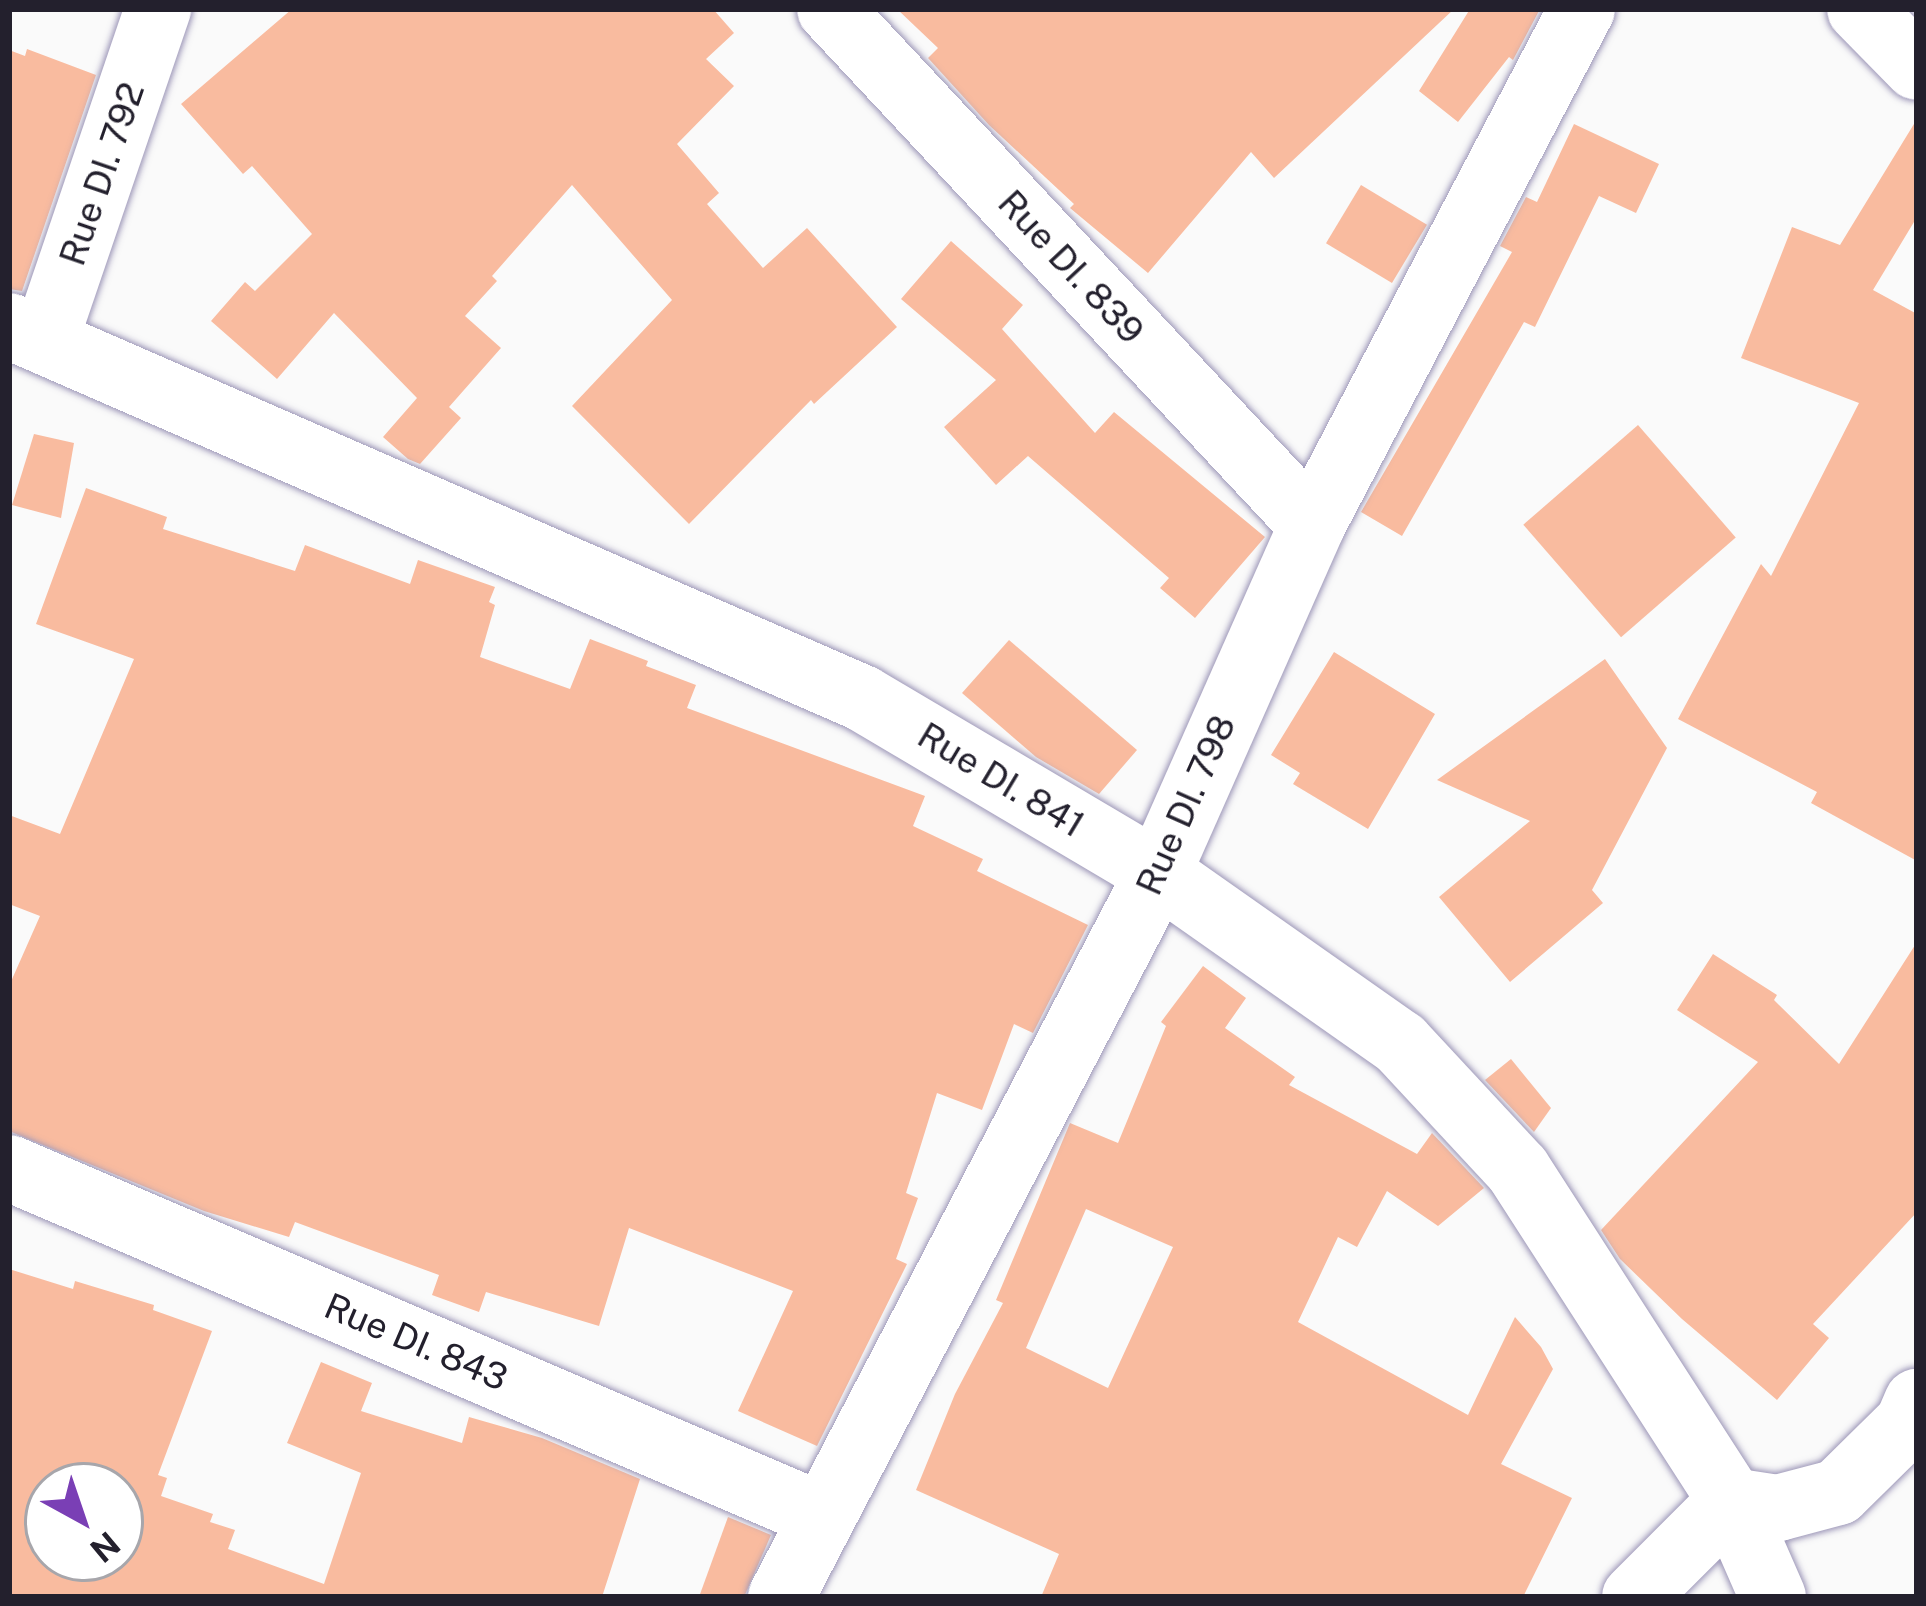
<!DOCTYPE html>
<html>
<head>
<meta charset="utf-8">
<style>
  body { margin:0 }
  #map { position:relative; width:1926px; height:1606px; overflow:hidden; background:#fafafa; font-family:"Public Sans",sans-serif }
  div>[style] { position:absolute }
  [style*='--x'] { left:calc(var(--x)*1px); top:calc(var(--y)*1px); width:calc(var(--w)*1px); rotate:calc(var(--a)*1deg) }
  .building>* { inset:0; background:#f9bb9f; transform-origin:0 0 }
  .roads { filter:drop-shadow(0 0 3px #9d97b8) drop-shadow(0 0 3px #9d97b8) }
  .minor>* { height:66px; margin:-33px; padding:0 33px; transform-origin:33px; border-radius:33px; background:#fff }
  span { translate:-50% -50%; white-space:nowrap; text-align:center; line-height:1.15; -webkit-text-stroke:9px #fff; paint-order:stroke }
  .street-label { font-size:36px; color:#23202d }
  .frame { position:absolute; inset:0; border:12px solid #23202d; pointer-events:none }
  .north { position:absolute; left:24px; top:1462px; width:120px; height:120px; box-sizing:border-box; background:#fff; border:3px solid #a7a6ab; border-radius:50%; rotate:140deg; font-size:33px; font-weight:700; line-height:48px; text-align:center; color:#23202d }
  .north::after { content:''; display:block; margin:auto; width:42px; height:54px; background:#7a3fb5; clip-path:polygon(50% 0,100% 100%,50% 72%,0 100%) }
</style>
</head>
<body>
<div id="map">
  <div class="building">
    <i style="clip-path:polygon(292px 9px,713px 9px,734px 33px,706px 59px,734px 86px,677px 144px,719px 193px,707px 204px,763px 268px,807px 228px,897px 327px,814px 404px,811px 400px,689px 524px,572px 406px,672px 300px,572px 185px,492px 276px,497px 281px,465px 316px,501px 348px,449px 407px,461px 418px,420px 464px,408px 459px,383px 437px,417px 398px,334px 313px,277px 379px,211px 321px,245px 282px,255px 291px,312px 234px,252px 166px,243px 174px,181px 104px)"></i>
    <i style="clip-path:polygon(897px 9px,1454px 9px,1274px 178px,1251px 152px,1148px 273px,1070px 208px,1074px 204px,989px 125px,928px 58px,938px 48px)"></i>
    <i style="clip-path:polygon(1470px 9px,1540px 9px,1513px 60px,1509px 57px,1458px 122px,1419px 91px)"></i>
    <i style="clip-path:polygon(27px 49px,96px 75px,22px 291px,9px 289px,9px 50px,25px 56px)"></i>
    <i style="clip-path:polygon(1917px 119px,1917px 217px,1873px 290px,1917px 314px,1917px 861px,1811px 803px,1817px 792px,1678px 719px,1761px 564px,1771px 576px,1859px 403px,1741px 358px,1792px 227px,1840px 245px)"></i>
    <i style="clip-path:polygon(1574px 124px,1659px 164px,1636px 213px,1599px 196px,1535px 327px,1524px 322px,1402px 536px,1361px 512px,1512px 252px,1500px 246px,1526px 197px,1537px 202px)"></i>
    <i style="left:1361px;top:185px;width:77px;height:68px;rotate:31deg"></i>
    <i style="clip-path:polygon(951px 241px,1023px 305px,1002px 329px,1095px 433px,1114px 412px,1265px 537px,1195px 618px,1160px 588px,1169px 578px,1028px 456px,996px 485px,944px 427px,996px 380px,901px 299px)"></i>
    <i style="left:1638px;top:425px;width:149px;height:152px;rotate:49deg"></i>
    <i style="clip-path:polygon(34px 434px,74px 443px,61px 518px,12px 505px)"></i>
    <i style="clip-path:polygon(86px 488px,167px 517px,163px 529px,295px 571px,305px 545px,410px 584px,418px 560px,495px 587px,489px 602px,495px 605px,480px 657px,570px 689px,590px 639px,648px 661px,646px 666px,696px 685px,687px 708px,925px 796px,913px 826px,983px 859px,977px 871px,1088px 925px,1033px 1033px,1014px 1024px,982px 1110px,937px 1093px,906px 1193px,918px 1198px,896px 1259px,907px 1264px,817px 1446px,738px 1411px,793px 1291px,629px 1228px,599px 1326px,486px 1292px,479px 1312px,432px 1295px,439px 1275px,295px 1222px,289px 1237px,204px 1211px,9px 1131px,9px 986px,40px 916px,9px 904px,9px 815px,60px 834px,134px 659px,36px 624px)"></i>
    <i style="clip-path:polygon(1009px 640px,1137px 750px,1099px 794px,1036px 757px,962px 693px)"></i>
    <i style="clip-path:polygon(1334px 652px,1435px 714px,1368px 829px,1293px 784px,1300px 773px,1271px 755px)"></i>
    <i style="clip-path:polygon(1605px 659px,1667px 748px,1592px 890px,1603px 903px,1510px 982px,1439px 897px,1530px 821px,1437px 780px)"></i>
    <i style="clip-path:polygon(1917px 942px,1917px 1212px,1813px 1324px,1829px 1338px,1777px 1400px,1682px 1319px,1620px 1259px,1601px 1230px,1758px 1062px,1677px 1010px,1713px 954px,1777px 995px,1774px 1000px,1839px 1064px)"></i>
    <i style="clip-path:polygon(evenodd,1203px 966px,1246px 998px,1225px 1028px,1295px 1077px,1289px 1085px,1417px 1154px,1432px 1133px,1484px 1188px,1438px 1226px,1387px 1191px,1357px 1247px,1338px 1237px,1298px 1322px,1468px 1415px,1515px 1317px,1541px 1347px,1553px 1369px,1501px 1464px,1572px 1498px,1523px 1597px,1041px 1597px,1059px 1554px,916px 1490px,955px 1394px,1003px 1303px,996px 1300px,1070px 1123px,1118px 1143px,1166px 1026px,1161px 1022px,1203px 966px,1086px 1209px,1173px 1247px,1108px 1388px,1026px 1348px,1086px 1209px)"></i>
    <i style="clip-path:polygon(1511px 1059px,1551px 1108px,1534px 1132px,1485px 1080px)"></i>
    <i style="clip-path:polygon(evenodd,9px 1269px,73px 1289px,75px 1281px,154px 1305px,153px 1310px,212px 1331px,158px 1475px,167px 1478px,161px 1496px,213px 1514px,210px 1522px,235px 1530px,228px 1549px,324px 1584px,361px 1473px,287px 1443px,321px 1362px,372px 1383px,361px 1411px,462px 1443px,469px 1417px,542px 1438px,640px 1479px,602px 1597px,9px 1597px,9px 1269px,48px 1486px,120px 1486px,120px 1558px,48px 1558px,48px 1486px)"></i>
    <i style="clip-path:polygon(728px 1517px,771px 1535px,744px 1597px,699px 1597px)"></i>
  </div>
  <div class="roads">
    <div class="minor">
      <i style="--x:830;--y:9;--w:706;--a:46.95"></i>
      <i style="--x:1860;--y:9;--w:81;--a:45.5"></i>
      <i style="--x:9;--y:326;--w:931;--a:23.56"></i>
      <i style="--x:862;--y:698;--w:344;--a:30.6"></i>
      <i style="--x:1158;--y:873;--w:296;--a:35.1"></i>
      <i style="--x:1400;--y:1043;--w:173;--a:47.1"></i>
      <i style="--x:1518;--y:1170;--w:394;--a:57.2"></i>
      <i style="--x:1731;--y:1501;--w:48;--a:8.5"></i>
      <i style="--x:1778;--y:1508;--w:62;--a:-14.9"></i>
      <i style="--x:1838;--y:1492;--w:98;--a:-44.6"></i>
      <i style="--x:1908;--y:1423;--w:23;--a:-67"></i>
      <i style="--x:46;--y:338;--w:348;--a:-71.2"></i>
      <i style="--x:9;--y:1168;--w:884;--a:23.17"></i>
      <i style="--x:781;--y:1597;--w:816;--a:-62.49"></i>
      <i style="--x:1158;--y:873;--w:381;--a:-66.1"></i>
      <i style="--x:1312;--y:525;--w:582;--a:-62.38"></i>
      <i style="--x:1635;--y:1597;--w:136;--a:-45"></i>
      <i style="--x:1731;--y:1501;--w:105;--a:66.4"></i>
    </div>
  </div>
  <div class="street-label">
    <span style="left:102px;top:174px;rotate:-71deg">Rue DI. 792</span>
    <span style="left:1071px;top:267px;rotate:47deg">Rue DI. 839</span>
    <span style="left:1001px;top:780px;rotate:31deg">Rue DI. 841</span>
    <span style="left:1186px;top:805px;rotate:-66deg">Rue DI. 798</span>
    <span style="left:416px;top:1342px;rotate:23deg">Rue DI. 843</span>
  </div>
  <div class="frame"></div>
  <div class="north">N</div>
</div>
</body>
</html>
